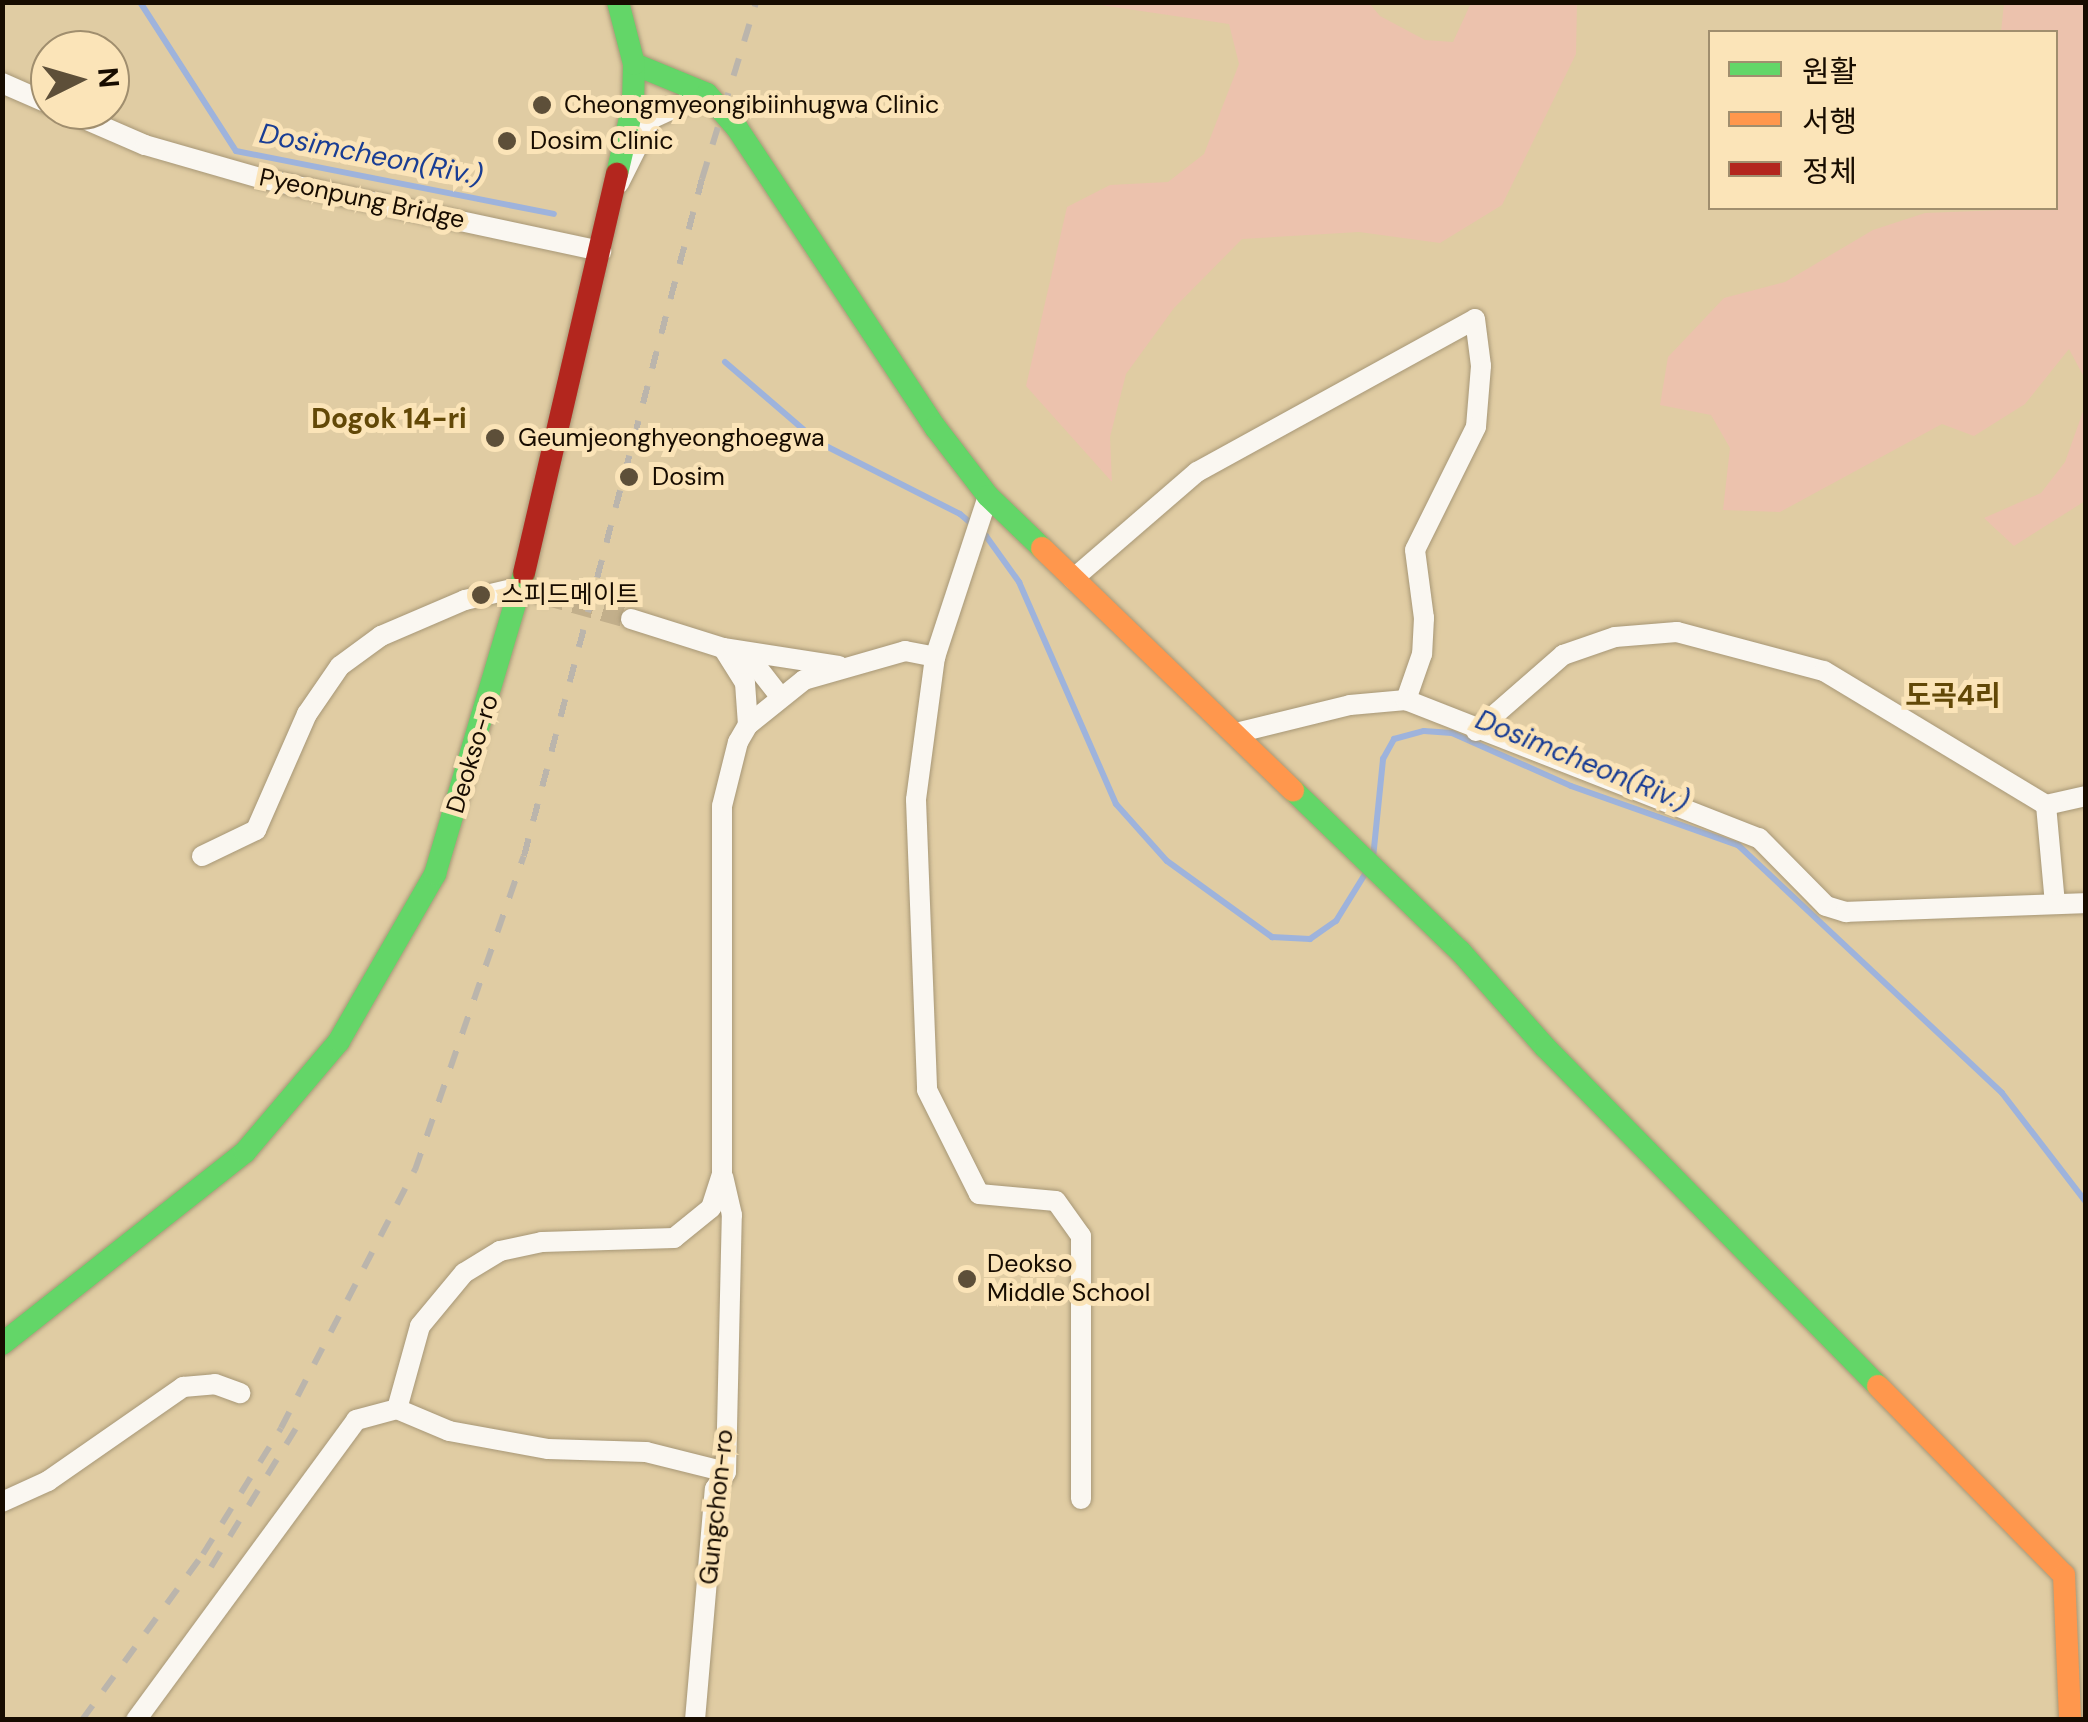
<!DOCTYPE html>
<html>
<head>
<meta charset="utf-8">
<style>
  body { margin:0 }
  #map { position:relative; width:2088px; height:1722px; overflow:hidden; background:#e0cca3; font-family:"DM Sans","Noto Sans KR",sans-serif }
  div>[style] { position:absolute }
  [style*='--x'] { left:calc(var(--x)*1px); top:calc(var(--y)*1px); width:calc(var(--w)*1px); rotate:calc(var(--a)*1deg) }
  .green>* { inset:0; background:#ecc2ad }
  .stream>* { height:6px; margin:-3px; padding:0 3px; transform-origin:3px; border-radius:3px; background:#9eb3dc }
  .street-tunnel>* { height:20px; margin-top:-10px; transform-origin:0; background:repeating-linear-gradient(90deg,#c2af8b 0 20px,transparent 0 30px) }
  .roads { filter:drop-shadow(0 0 2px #a79776) drop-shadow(0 0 2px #a79776) }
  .street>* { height:20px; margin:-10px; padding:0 10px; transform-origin:10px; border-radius:10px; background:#faf7f1 }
  .fast>* { height:22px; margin:-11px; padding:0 11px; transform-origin:11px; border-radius:11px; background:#63d668 }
  .slow>* { height:22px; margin:-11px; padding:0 11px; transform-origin:11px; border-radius:11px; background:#ff974d }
  .jam>* { height:22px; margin:-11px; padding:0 11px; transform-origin:11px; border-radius:11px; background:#b3261e }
  .rail>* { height:6px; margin-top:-3px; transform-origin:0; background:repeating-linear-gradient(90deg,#bbb5ac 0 18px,transparent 0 36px) }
  .dots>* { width:28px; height:28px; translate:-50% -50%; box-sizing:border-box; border:5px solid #fbe4b8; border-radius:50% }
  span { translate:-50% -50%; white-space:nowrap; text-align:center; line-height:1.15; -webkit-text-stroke:10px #fbe4b8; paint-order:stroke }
  .poi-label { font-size:25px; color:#170c00 }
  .left { translate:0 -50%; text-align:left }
  .street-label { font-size:25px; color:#170c00 }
  .water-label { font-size:28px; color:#193d94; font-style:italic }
  .neighbourhood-label { font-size:28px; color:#624807; font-weight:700 }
  .frame { position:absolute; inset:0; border:5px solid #170c00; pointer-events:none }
  .legend { position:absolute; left:1708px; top:30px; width:350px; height:180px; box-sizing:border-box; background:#fbe4b8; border:2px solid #a08e6e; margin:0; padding:12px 18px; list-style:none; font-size:30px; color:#170c00 }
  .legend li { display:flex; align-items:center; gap:20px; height:50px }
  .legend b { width:50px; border:2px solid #a08e6e }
  .north { position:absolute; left:30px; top:30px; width:100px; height:100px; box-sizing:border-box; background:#fbe4b8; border:2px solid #a08e6e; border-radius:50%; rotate:85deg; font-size:28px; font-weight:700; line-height:40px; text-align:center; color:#170c00 }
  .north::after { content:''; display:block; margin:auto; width:35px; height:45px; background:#5d4f39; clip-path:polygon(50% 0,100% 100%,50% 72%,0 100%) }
</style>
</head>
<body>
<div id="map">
  <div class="green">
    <i style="clip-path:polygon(1087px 3px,1369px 3px,1380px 16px,1425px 40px,1453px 42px,1471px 3px,1577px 3px,1576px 54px,1502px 205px,1440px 243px,1359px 232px,1242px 239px,1174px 308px,1126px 374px,1110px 437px,1112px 482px,1026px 386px,1067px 207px,1110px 185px,1168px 182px,1204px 154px,1239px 64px,1229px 24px)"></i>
    <i style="clip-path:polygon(2004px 3px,2085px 3px,2085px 379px,2069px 349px,2025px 404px,1974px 436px,1942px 424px,1780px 512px,1723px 510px,1730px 448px,1711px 415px,1660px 405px,1668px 357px,1724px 298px,1785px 282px,1873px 230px,1925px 213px,2056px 208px,2056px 32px,2001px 32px)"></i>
    <i style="clip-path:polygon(2085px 406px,2085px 501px,2014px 546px,1984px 518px,2041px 493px,2065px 462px)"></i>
  </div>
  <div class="stream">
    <i style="--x:140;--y:2;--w:177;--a:57.2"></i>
    <i style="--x:236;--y:151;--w:324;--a:11.2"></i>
    <i style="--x:725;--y:362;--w:123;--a:40.7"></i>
    <i style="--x:818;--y:442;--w:159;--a:26.9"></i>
    <i style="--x:960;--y:514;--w:34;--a:40"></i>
    <i style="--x:986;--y:536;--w:57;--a:54.3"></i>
    <i style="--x:1019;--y:582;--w:242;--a:66.4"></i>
    <i style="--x:1116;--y:804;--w:76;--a:48.2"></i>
    <i style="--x:1167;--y:861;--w:130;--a:35.9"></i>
    <i style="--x:1272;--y:937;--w:38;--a:3"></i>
    <i style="--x:1310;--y:939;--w:32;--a:-35"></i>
    <i style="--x:1336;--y:921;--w:55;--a:-58.3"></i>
    <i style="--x:1373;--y:858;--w:100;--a:-84.2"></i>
    <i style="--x:1383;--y:759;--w:23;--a:-61"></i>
    <i style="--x:1394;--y:739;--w:31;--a:-15"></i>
    <i style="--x:1424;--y:731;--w:28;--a:4"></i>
    <i style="--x:1452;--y:733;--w:130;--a:24"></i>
    <i style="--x:1571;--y:786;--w:177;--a:19.5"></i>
    <i style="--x:1738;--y:845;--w:362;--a:43.2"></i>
    <i style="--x:2002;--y:1093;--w:138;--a:52.4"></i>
  </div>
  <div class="street-tunnel">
    <i style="--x:545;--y:595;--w:89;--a:15.6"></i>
  </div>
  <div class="roads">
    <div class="street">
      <i style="--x:2;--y:83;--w:52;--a:23.6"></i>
      <i style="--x:64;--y:110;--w:88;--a:23.4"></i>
      <i style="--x:145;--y:145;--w:120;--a:16"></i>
      <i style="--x:260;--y:178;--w:349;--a:12.1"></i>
      <i style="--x:619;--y:183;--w:72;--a:-63.4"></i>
      <i style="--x:651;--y:119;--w:38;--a:-25"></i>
      <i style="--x:685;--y:103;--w:29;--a:-2"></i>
      <i style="--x:988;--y:496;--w:169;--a:108.2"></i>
      <i style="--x:935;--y:657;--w:144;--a:97.6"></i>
      <i style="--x:916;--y:800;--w:290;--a:87.8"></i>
      <i style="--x:927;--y:1090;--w:116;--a:63.4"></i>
      <i style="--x:979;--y:1194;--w:77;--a:5.2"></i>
      <i style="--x:1056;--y:1201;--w:43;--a:54.5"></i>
      <i style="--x:1081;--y:1236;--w:263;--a:90"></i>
      <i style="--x:1073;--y:579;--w:164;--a:-40.8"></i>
      <i style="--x:1197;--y:472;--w:317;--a:-28.8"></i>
      <i style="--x:1475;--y:319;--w:47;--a:82.7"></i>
      <i style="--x:1481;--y:366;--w:61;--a:94.7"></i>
      <i style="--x:1476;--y:427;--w:137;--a:116.4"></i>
      <i style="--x:1415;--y:550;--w:69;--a:82.5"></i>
      <i style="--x:1424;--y:618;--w:36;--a:93"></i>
      <i style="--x:1422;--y:654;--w:49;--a:109.2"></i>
      <i style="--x:631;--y:619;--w:96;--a:17.5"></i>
      <i style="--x:723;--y:648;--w:41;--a:57.8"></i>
      <i style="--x:745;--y:683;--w:42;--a:85.9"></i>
      <i style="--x:723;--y:648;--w:117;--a:8.8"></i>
      <i style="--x:733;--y:654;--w:27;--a:28"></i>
      <i style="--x:757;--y:667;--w:37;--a:52"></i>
      <i style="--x:1476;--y:731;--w:116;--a:-41.1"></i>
      <i style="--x:1563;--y:655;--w:55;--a:-19.1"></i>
      <i style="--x:1615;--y:637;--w:62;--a:-4.6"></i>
      <i style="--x:1677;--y:632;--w:152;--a:14.9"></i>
      <i style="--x:1824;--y:671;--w:259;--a:31.1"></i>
      <i style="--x:2046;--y:805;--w:98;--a:84.8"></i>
      <i style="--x:1236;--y:733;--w:117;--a:-13.8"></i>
      <i style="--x:1350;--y:705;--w:56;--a:-5.1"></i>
      <i style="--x:1406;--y:700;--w:379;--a:21.4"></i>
      <i style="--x:1759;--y:838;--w:95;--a:45.4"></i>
      <i style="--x:1826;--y:906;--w:21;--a:17"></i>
      <i style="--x:1846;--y:912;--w:240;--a:-2.1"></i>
      <i style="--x:2046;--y:805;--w:41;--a:-12.7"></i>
      <i style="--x:202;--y:856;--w:60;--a:-25.7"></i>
      <i style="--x:256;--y:830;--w:127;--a:-66.3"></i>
      <i style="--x:307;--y:714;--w:58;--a:-55.5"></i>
      <i style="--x:340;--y:666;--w:51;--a:-36.2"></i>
      <i style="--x:381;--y:636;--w:91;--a:-23.2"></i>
      <i style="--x:465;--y:600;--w:57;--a:-13.1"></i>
      <i style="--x:521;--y:587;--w:25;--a:18"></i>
      <i style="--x:397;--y:1409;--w:86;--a:-74.5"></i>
      <i style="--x:420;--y:1326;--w:69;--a:-50.3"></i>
      <i style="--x:464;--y:1273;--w:42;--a:-31.4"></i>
      <i style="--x:500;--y:1251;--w:43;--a:-12.1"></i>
      <i style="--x:542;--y:1242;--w:132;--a:-1.7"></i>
      <i style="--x:674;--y:1238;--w:48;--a:-39"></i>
      <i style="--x:711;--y:1208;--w:35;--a:-72"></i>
      <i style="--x:722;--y:1175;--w:369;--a:-90"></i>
      <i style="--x:722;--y:806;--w:66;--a:-76"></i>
      <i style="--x:738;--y:742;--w:20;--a:-60"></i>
      <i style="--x:748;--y:725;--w:72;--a:-38.8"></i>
      <i style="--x:804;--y:680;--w:105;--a:-16"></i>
      <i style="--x:905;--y:651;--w:31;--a:11"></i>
      <i style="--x:2;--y:1502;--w:51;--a:-24.5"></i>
      <i style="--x:48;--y:1481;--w:165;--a:-34.8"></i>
      <i style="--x:183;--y:1387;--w:32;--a:-5"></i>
      <i style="--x:215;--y:1384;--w:27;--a:20"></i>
      <i style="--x:136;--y:1720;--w:372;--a:-53.7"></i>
      <i style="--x:356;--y:1420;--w:42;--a:-15"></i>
      <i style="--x:397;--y:1409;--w:56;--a:22.9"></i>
      <i style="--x:449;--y:1431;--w:101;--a:10.3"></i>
      <i style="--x:548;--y:1449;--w:98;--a:1.8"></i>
      <i style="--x:646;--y:1452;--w:82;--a:14"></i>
      <i style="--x:695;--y:1720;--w:232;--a:-85.1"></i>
      <i style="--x:715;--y:1489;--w:20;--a:-57"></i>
      <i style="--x:726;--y:1472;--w:257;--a:-88.7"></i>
      <i style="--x:732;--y:1215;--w:39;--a:-103"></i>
    </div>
    <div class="fast">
      <i style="--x:634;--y:64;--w:79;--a:22.3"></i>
      <i style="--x:707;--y:94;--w:45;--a:48.6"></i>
      <i style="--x:737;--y:128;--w:359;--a:56.5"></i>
      <i style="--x:935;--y:427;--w:87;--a:52.5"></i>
      <i style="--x:988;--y:496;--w:75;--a:43.9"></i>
      <i style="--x:617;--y:174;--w:71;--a:-76.9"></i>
      <i style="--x:633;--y:105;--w:41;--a:-88.6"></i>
      <i style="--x:634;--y:64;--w:64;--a:-104.5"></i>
      <i style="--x:1293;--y:790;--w:232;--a:44"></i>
      <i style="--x:1460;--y:951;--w:128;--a:48.5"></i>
      <i style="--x:1545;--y:1047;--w:475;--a:45.5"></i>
      <i style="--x:2;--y:1344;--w:310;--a:-38.3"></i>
      <i style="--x:245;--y:1152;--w:145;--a:-49.7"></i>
      <i style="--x:339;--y:1041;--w:193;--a:-60.1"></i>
      <i style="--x:435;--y:874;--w:314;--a:-73.5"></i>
    </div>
    <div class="slow">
      <i style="--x:1042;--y:548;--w:349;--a:44"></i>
      <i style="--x:1878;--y:1386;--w:265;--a:45.5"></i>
      <i style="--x:2064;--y:1575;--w:145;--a:87.6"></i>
    </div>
    <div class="jam">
      <i style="--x:524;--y:573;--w:410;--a:-76.9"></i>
    </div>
  </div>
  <div class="rail">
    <i style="--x:211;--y:1567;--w:170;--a:-58.5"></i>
    <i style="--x:82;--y:1720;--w:205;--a:-53.9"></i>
    <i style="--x:203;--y:1554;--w:148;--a:-58.2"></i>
    <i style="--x:281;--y:1428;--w:291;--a:-62.6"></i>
    <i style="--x:415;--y:1170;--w:332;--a:-70.9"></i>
    <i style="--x:524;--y:856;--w:700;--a:-75.27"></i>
    <i style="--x:702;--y:179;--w:185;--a:-73"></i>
  </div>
  <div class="dots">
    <i style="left:542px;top:105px;background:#5d4f39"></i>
    <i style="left:507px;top:141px;background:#5d4f39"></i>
    <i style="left:495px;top:438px;background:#5d4f39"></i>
    <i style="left:629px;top:477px;background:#5d4f39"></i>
    <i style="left:481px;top:595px;background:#5d4f39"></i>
    <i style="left:967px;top:1279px;background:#5d4f39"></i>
  </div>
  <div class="poi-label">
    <span class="left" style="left:564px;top:105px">Cheongmyeongibiinhugwa Clinic</span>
    <span class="left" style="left:530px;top:141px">Dosim Clinic</span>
    <span class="left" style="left:518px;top:438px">Geumjeonghyeonghoegwa</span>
    <span class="left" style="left:652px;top:477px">Dosim</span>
    <span class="left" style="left:501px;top:595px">스피드메이트</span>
    <span class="left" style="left:987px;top:1279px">Deokso<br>Middle School</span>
  </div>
  <div class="street-label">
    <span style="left:362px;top:199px;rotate:12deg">Pyeonpung Bridge</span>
    <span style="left:473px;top:754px;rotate:-73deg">Deokso-ro</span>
    <span style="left:717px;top:1507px;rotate:-84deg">Gungchon-ro</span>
  </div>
  <div class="water-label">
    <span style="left:371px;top:155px;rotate:11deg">Dosimcheon(Riv.)</span>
    <span style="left:1582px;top:761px;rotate:22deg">Dosimcheon(Riv.)</span>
  </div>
  <div class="neighbourhood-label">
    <span style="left:389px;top:419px">Dogok 14-ri</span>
    <span style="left:1953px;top:696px">도곡4리</span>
  </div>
  <div class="frame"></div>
  <ul class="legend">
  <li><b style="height:12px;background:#63d668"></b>원활</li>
  <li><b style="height:12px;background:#ff974d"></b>서행</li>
  <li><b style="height:12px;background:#b3261e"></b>정체</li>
  </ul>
  <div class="north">N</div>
</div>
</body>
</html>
